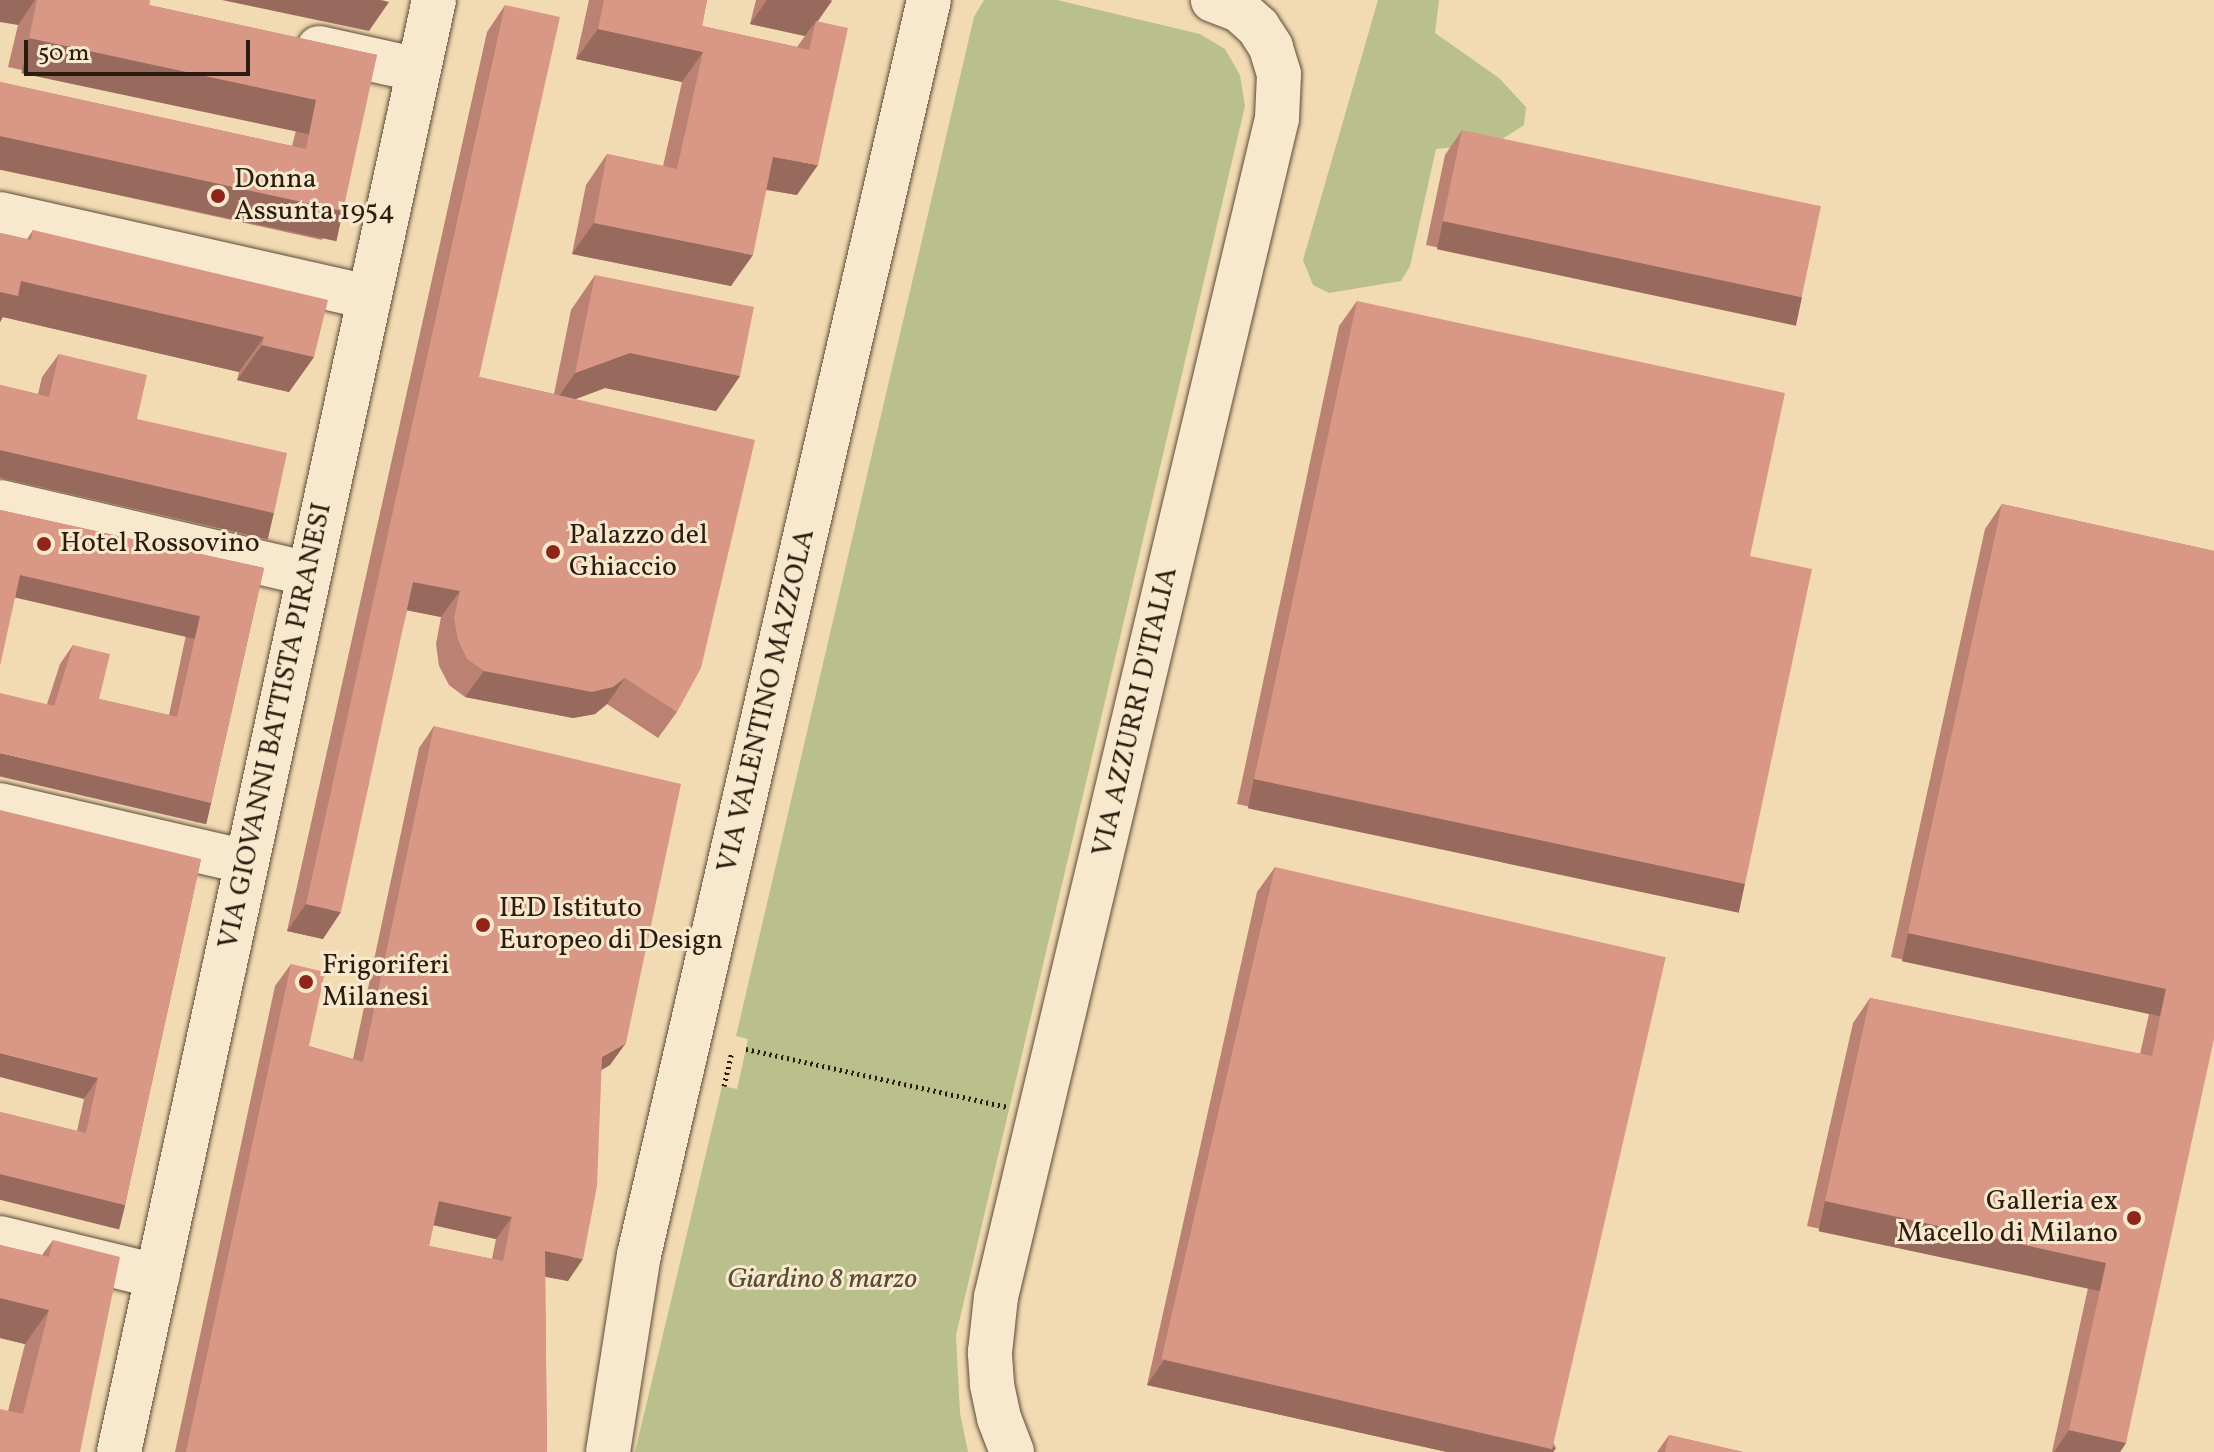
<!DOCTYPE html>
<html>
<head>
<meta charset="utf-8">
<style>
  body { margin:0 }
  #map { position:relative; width:2214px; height:1452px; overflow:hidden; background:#f2dbb3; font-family:Vollkorn,serif }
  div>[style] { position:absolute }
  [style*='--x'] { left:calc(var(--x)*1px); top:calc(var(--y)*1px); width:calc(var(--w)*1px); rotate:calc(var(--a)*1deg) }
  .green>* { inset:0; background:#bac08c }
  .path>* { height:5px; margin-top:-2.5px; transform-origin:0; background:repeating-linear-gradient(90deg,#2b1c0f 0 2px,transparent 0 6px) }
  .roads { filter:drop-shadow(0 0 2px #5d4c38) drop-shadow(0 0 2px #5d4c38) }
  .minor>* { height:44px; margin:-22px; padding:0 22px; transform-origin:22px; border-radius:22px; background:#f7e8ce }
  .wall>* { inset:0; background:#bb8273 }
  .shaded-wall>* { inset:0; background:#986a5e; transform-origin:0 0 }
  .building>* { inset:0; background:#d99786; transform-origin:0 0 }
  .dots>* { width:22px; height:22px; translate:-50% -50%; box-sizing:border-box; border:4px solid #f7e8ce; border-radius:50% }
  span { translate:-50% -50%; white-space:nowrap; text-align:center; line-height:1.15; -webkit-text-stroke:6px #f7e8ce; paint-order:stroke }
  .poi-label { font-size:28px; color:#2b1c0f }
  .left { translate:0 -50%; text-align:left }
  .right { translate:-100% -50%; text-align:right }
  .street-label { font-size:28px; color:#2b1c0f }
  .park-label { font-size:28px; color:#564d34; font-style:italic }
  .scale { position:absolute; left:24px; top:40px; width:226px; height:36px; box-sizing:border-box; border:4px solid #2b1c0f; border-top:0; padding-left:10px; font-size:24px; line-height:28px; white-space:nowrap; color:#2b1c0f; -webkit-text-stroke:6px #f7e8ce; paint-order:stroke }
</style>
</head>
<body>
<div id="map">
  <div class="green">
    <i style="clip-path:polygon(984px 0,1057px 0,1200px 34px,1225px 49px,1240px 75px,1245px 106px,956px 1335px,960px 1413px,968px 1452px,635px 1452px,722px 1086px,737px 1089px,746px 1049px,748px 1039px,736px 1036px,974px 17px)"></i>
    <i style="clip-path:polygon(1378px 0,1439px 0,1435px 33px,1499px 78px,1526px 107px,1524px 125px,1496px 143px,1436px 149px,1410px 266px,1401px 281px,1329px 293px,1313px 285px,1303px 260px)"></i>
  </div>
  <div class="path">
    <i style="--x:746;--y:1049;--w:267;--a:12.5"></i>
    <i style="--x:724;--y:1086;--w:35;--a:-77"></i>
  </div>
  <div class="roads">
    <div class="minor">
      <i style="--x:319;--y:48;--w:102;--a:12.4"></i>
      <i style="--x:0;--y:214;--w:378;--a:12.7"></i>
      <i style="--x:0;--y:502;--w:317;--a:13.1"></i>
      <i style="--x:0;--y:805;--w:253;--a:13"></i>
      <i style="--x:0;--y:1238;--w:162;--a:13.6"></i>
      <i style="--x:119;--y:1452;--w:1486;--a:-77.76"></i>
      <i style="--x:608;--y:1452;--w:199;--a:-81.1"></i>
      <i style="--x:639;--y:1255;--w:1288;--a:-76.99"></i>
      <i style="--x:1012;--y:1452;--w:36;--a:-111"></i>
      <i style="--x:999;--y:1418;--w:35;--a:-102"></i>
      <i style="--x:992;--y:1384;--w:32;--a:-94"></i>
      <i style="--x:990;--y:1352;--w:55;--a:-83.8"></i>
      <i style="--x:996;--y:1297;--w:1212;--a:-76.59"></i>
      <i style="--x:1277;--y:118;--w:44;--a:-87.4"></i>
      <i style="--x:1279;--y:74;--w:28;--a:-107"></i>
      <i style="--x:1271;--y:47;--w:24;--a:-123"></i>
      <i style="--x:1258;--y:27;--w:25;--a:-138"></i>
      <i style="--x:1239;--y:10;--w:28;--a:-159"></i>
    </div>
  </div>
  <div class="wall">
    <i style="clip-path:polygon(0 0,150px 0,149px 5px,377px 55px,322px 240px,0 169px,0 82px,292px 146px,296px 130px,8px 67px,18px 25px)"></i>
    <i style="clip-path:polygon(589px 0,707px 0,702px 26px,797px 47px,805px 36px,750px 24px,756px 0,832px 0,818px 21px,797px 195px,766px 190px,731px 286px,572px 254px,586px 185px,607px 154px,663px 166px,682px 82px,576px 59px)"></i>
    <i style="clip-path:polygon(505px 5px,479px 377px,554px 394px,571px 310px,595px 275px,740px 376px,716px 411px,605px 388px,576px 399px,677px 712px,658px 738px,607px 704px,595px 714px,573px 718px,465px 697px,449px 685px,439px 666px,436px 644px,441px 617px,407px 610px,323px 939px,287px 931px,487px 32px)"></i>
    <i style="clip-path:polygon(1462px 130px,1802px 296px,1785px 321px,1426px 245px,1445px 155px)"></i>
    <i style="clip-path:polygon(33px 230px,314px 357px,289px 392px,237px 380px,239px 372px,3px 317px,0 322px,0 233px,27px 239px)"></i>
    <i style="clip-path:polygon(1357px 301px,1728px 909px,1237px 804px,1339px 326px)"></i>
    <i style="clip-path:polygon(59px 354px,137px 419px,274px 513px,257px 536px,0 477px,0 385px,38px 394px,42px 377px)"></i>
    <i style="clip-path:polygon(2002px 504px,2214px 551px,2126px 1443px,2120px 1452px,2052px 1452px,2088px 1288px,1807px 1226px,1853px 1023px,1870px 998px,2140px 1054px,2149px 1014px,1891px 957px,1985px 529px)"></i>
    <i style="clip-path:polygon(0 510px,264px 568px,211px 803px,197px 823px,47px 704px,60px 664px,73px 645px,99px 699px,169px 715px,186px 635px,16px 596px)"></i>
    <i style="clip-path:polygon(evenodd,434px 726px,610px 1065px,601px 1070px,568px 1281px,545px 1277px,547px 1452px,175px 1452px,275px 986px,291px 964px,309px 1046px,353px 1059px,419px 748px,434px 726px,433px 1225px,496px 1239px,492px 1259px,429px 1246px,433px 1225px)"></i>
    <i style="clip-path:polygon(201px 859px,125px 1205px,110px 1226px,0 1199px,0 1112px,77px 1131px,84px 1099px)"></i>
    <i style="clip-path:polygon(1275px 867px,1556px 1448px,1553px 1452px,1447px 1452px,1147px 1385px,1257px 892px)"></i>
    <i style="clip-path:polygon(53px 1240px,80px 1452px,8px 1411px,25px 1344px,0 1338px,0 1245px,42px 1255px)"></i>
    <i style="clip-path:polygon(1669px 1435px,1743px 1452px,1657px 1452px)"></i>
  </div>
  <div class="shaded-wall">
    <i style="clip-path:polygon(0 0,35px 0,18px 25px,0 22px)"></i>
    <i style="clip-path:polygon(222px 0,381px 0,389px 2px,369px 31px)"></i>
    <i style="clip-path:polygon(767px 0,826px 0,832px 1px,814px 26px,816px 21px,805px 36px,750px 24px)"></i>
    <i style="clip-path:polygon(598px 29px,703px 52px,682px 82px,576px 59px)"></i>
    <i style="left:29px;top:38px;width:294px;height:36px;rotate:12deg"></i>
    <i style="left:0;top:136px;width:351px;height:33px;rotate:12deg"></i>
    <i style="clip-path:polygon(773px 157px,818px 165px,797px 195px,752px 187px)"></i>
    <i style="left:1443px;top:221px;width:367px;height:29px;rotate:12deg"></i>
    <i style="clip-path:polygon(594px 223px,753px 255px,731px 286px,572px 254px)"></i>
    <i style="clip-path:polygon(21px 281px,264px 337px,239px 372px,3px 317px,0 322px,0 292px)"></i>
    <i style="clip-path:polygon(262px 345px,314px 357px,289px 392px,237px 380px)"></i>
    <i style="clip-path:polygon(630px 353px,740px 376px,716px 411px,605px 388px,551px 408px,575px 373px)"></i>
    <i style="left:0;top:450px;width:281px;height:27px;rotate:13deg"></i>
    <i style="left:20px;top:575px;width:185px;height:23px;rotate:13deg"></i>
    <i style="clip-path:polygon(413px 582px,460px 591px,441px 617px,395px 608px)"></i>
    <i style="clip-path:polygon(484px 671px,625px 678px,607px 704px,595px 714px,573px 718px,465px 697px)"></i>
    <i style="left:0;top:753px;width:217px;height:23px;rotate:13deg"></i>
    <i style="left:1254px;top:779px;width:502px;height:30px;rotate:12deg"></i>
    <i style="clip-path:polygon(306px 904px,341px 912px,323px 939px,287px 931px)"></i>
    <i style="left:1908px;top:933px;width:264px;height:29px;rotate:12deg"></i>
    <i style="clip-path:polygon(626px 1043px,610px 1065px,586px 1079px,602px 1057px)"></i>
    <i style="clip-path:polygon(0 1053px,98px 1078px,84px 1099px,0 1077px)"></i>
    <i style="left:0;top:1174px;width:129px;height:25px;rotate:14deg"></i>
    <i style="clip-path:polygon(439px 1201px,512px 1217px,496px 1239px,423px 1223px)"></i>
    <i style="left:1825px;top:1201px;width:288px;height:31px;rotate:12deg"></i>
    <i style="clip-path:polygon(545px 1251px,583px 1259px,568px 1281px,529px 1273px)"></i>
    <i style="clip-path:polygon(0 1298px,49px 1310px,25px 1344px,0 1338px)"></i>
    <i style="clip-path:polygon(1164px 1360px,1556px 1448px,1553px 1452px,1447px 1452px,1147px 1385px)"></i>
    <i style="clip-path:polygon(2069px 1430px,2126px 1443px,2120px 1452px,2054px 1452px)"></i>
  </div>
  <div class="building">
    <i style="clip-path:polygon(37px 0,150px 0,149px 5px,377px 55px,343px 211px,0 136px,0 82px,306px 149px,316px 100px,29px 38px)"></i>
    <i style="clip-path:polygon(604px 0,707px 0,702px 26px,809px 50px,816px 21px,848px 28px,818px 165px,773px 157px,753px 255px,594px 223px,607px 154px,677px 169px,703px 52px,598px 29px)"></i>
    <i style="clip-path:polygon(505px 5px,560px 17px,479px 377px,755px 440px,701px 668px,677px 712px,625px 678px,613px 687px,592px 692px,484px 671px,467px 659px,458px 640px,454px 618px,460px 591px,413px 582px,341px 912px,306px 904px)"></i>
    <i style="left:1462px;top:130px;width:367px;height:93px;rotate:12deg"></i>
    <i style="clip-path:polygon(33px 230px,328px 300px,314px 357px,262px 345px,264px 337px,21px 281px,18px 296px,0 292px,0 233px,31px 240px)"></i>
    <i style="clip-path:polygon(595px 275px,754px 307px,740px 376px,630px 353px,575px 373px)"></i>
    <i style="clip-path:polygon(1357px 301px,1785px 393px,1750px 556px,1812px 569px,1745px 884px,1254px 779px)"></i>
    <i style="clip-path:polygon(59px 354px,147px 375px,137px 419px,287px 453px,274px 513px,0 450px,0 385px,49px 397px)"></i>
    <i style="clip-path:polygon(2002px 504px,2214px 551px,2214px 1039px,2126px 1443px,2069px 1430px,2106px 1263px,1825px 1201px,1870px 998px,2152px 1056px,2166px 989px,1908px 933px)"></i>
    <i style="clip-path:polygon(0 510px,264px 568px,211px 803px,0 753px,0 693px,54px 706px,73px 645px,110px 654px,99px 699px,177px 717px,200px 616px,20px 575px,0 666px)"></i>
    <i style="clip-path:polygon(evenodd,434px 726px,681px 784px,626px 1043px,602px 1057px,597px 1186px,583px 1259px,545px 1251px,547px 1452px,186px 1452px,291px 964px,325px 972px,309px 1046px,363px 1062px,434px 726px,439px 1201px,512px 1217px,503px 1261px,429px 1246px,439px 1201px)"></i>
    <i style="clip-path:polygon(0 810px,201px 859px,125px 1205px,0 1174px,0 1112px,86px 1133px,98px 1078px,0 1053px)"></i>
    <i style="left:1275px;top:867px;width:401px;height:505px;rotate:13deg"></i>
    <i style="clip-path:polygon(53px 1240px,120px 1257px,80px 1452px,0 1452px,0 1409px,23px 1414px,49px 1310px,0 1298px,0 1245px,49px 1257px)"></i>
    <i style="clip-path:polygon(1669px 1435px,1743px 1452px,1665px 1452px)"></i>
  </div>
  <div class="dots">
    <i style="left:218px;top:196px;background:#8f2418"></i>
    <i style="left:44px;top:544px;background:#8f2418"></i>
    <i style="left:553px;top:552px;background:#8f2418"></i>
    <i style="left:483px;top:925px;background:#8f2418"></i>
    <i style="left:306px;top:982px;background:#8f2418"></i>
    <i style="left:2134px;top:1218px;background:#8f2418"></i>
  </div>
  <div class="poi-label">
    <span class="left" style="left:234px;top:196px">Donna<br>Assunta 1954</span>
    <span class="left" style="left:569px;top:552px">Palazzo del<br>Ghiaccio</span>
    <span class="left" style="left:60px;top:544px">Hotel Rossovino</span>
    <span class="left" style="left:499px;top:925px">IED Istituto<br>Europeo di Design</span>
    <span class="left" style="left:322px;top:982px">Frigoriferi<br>Milanesi</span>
    <span class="right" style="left:2118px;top:1218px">Galleria ex<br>Macello di Milano</span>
  </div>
  <div class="street-label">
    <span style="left:767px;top:701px;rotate:-77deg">VIA VALENTINO MAZZOLA</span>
    <span style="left:1136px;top:712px;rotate:-77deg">VIA AZZURRI D'ITALIA</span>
    <span style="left:276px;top:726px;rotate:-78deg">VIA GIOVANNI BATTISTA PIRANESI</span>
  </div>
  <div class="park-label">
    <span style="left:822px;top:1280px">Giardino 8 marzo</span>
  </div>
  <div class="scale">50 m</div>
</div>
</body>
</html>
